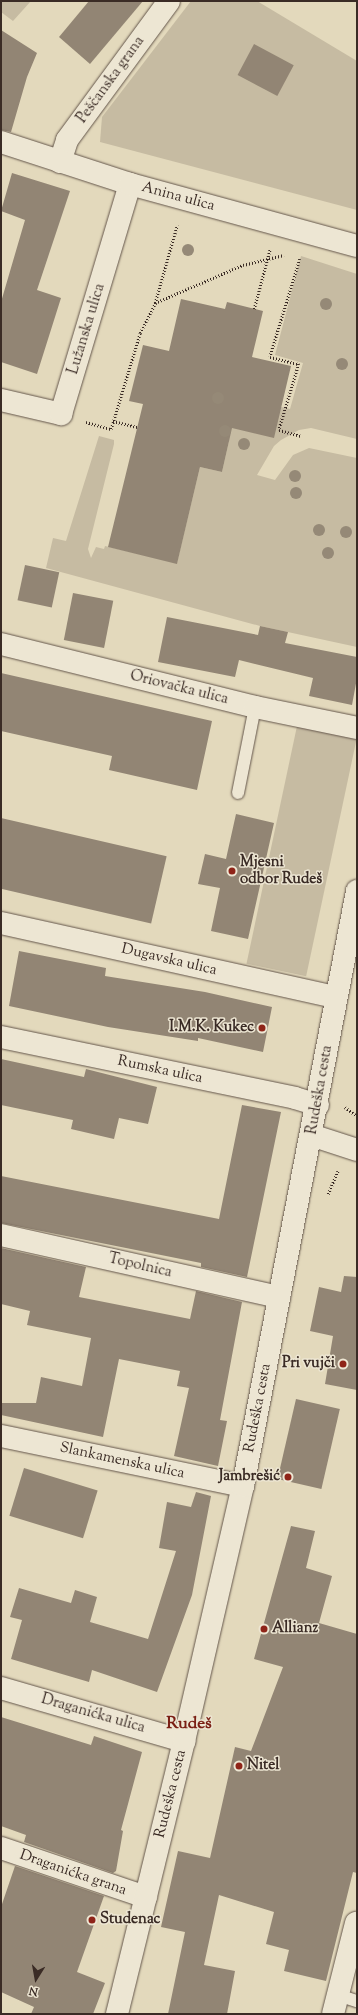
<!DOCTYPE html>
<html>
<head>
<meta charset="utf-8">
<style>
  body { margin:0 }
  #map { position:relative; width:358px; height:2015px; overflow:hidden; background:#e3d9bc; font-family:"Sorts Mill Goudy",serif }
  div>[style] { position:absolute }
  [style*='--x'] { left:calc(var(--x)*1px); top:calc(var(--y)*1px); width:calc(var(--w)*1px); rotate:calc(var(--a)*1deg) }
  .green>* { inset:0; background:#c6bba2; transform-origin:0 0 }
  .building>* { inset:0; background:#928574; transform-origin:0 0 }
  .path>* { height:2.5px; margin-top:-1.25px; transform-origin:0; background:repeating-linear-gradient(90deg,#3a2b25 0 1px,transparent 0 3px) }
  .roads { filter:drop-shadow(0 0 1px #64564b) drop-shadow(0 0 1px #64564b) }
  .lane>* { height:12px; margin:-6px; padding:0 6px; transform-origin:6px; border-radius:6px; background:#ede6d3 }
  .street>* { height:22px; margin:-11px; padding:0 11px; transform-origin:11px; border-radius:11px; background:#ede6d3 }
  .secondary>* { height:22px; margin:-11px; padding:0 11px; transform-origin:11px; border-radius:11px; background:#ede6d3 }
  .trees>* { width:12px; height:12px; margin:-6px; border-radius:50%; background:#958977 }
  .dots>* { width:11px; height:11px; translate:-50% -50%; box-sizing:border-box; border:2px solid #ede6d3; border-radius:50% }
  span { translate:-50% -50%; white-space:nowrap; text-align:center; line-height:1.15; -webkit-text-stroke:3px #ede6d3; paint-order:stroke }
  .street-label { font-size:15px; color:#3a2b25 }
  .poi-label { font-size:15px; color:#3a2b25; font-weight:700 }
  .left { translate:0 -50%; text-align:left }
  .right { translate:-100% -50%; text-align:right }
  .quarter-label { font-size:17px; color:#7a1f14; font-weight:700 }
  .frame { position:absolute; inset:0; border:2px solid #3a2b25; pointer-events:none }
  .north { position:absolute; left:16px; top:1959px; width:40px; height:40px; -webkit-text-stroke:3px #ede6d3; paint-order:stroke; rotate:191deg; font-size:11px; font-weight:700; line-height:16px; text-align:center; color:#3a2b25 }
  .north::after { content:''; display:block; margin:auto; width:14px; height:18px; background:#3a2b25; clip-path:polygon(50% 0,100% 100%,50% 72%,0 100%) }
</style>
</head>
<body>
<div id="map">
  <div class="green">
    <i style="clip-path:polygon(1px 1px,31px 1px,13px 21px,1px 12px)"></i>
    <i style="clip-path:polygon(191px 1px,257px 1px,357px 61px,357px 210px,100px 142px,102px 117px)"></i>
    <i style="clip-path:polygon(301px 256px,357px 274px,357px 439px,311px 428px,299px 430px,281px 440px,274px 446px,257px 475px,275px 480px,293px 455px,309px 448px,357px 458px,357px 647px,260px 626px,46px 568px,53px 538px,66px 541px,99px 436px,114px 440px,114px 444px,88px 549px,91px 558px,96px 547px,104px 549px,105px 546px,177px 563px,200px 467px,222px 472px,229px 441px,203px 435px,281px 407px,290px 409px,303px 363px,275px 355px)"></i>
    <i style="left:297px;top:726px;width:61px;height:243px;rotate:12deg"></i>
  </div>
  <div class="building">
    <i style="clip-path:polygon(89px 1px,143px 1px,90px 64px,59px 37px)"></i>
    <i style="clip-path:polygon(1px 30px,37px 53px,27px 77px,11px 132px,1px 130px)"></i>
    <i style="left:254px;top:44px;width:45px;height:35px;rotate:28deg"></i>
    <i style="clip-path:polygon(12px 173px,70px 191px,37px 290px,61px 298px,37px 374px,1px 362px,1px 302px,25px 220px,1px 211px)"></i>
    <i style="clip-path:polygon(181px 299px,225px 309px,227px 302px,263px 311px,252px 357px,291px 366px,274px 438px,232px 428px,222px 472px,200px 467px,177px 564px,108px 547px,143px 404px,129px 401px,143px 345px,169px 351px)"></i>
    <i style="left:25px;top:565px;width:35px;height:36px;rotate:12deg"></i>
    <i style="left:73px;top:593px;width:41px;height:48px;rotate:11deg"></i>
    <i style="clip-path:polygon(167px 617px,258px 635px,260px 626px,288px 632px,285px 643px,357px 657px,357px 678px,352px 705px,309px 696px,313px 678px,239px 660px,235px 677px,158px 662px)"></i>
    <i style="clip-path:polygon(1px 673px,212px 721px,197px 790px,109px 770px,112px 756px,1px 731px)"></i>
    <i style="clip-path:polygon(236px 814px,274px 823px,248px 939px,211px 931px,220px 888px,198px 884px,205px 854px,226px 859px)"></i>
    <i style="left:1px;top:818px;width:170px;height:69px;rotate:13deg"></i>
    <i style="clip-path:polygon(19px 951px,106px 968px,105px 976px,205px 992px,272px 1007px,263px 1052px,198px 1038px,198px 1041px,108px 1027px,9px 1006px)"></i>
    <i style="clip-path:polygon(1px 1059px,84px 1077px,86px 1069px,157px 1087px,148px 1124px,119px 1118px,114px 1139px,71px 1129px,73px 1120px,1px 1105px)"></i>
    <i style="clip-path:polygon(242px 1105px,281px 1112px,247px 1277px,201px 1267px,201px 1263px,1px 1223px,1px 1176px,219px 1219px)"></i>
    <i style="clip-path:polygon(1px 1248px,86px 1267px,79px 1297px,190px 1319px,196px 1291px,242px 1302px,220px 1420px,227px 1421px,218px 1466px,174px 1456px,189px 1388px,177px 1386px,180px 1371px,119px 1359px,103px 1437px,1px 1415px,1px 1403px,36px 1403px,41px 1377px,82px 1386px,91px 1338px,27px 1325px,30px 1311px,1px 1304px)"></i>
    <i style="clip-path:polygon(344px 1276px,357px 1277px,357px 1390px,325px 1384px,333px 1336px,310px 1331px,319px 1287px,341px 1292px)"></i>
    <i style="left:296px;top:1399px;width:45px;height:82px;rotate:13deg"></i>
    <i style="left:24px;top:1468px;width:77px;height:50px;rotate:17deg"></i>
    <i style="clip-path:polygon(196px 1492px,211px 1496px,192px 1595px,157px 1692px,92px 1670px,89px 1682px,11px 1659px,22px 1620px,10px 1617px,19px 1588px,71px 1603px,75px 1590px,97px 1597px,90px 1622px,148px 1639px,176px 1551px,159px 1548px,167px 1502px,191px 1507px)"></i>
    <i style="clip-path:polygon(291px 1526px,315px 1531px,306px 1568px,332px 1576px,319px 1623px,357px 1634px,357px 1873px,353px 1872px,326px 1981px,284px 1971px,289px 1950px,266px 1944px,274px 1912px,219px 1895px,204px 1965px,235px 1971px,227px 2014px,168px 2014px,185px 1932px,161px 1927px,178px 1851px,210px 1858px,235px 1747px,251px 1751px,283px 1667px,254px 1659px)"></i>
    <i style="clip-path:polygon(1px 1717px,91px 1745px,94px 1736px,142px 1752px,121px 1830px,123px 1831px,116px 1871px,113px 1873px,24px 1842px,26px 1835px,1px 1826px)"></i>
    <i style="clip-path:polygon(15px 1866px,104px 1896px,77px 1972px,105px 1983px,93px 2014px,31px 2014px,34px 2007px,1px 1992px,1px 1907px)"></i>
  </div>
  <div class="path">
    <i style="--x:300;--y:259;--w:102;--a:107"></i>
    <i style="--x:270;--y:357;--w:30;--a:14"></i>
    <i style="--x:299;--y:364;--w:69;--a:106.9"></i>
    <i style="--x:279;--y:430;--w:23;--a:15"></i>
    <i style="--x:155;--y:303;--w:96;--a:-23.4"></i>
    <i style="--x:243;--y:265;--w:42;--a:-13.7"></i>
    <i style="--x:254;--y:309;--w:62;--a:-75.1"></i>
    <i style="--x:113;--y:421;--w:25;--a:14"></i>
    <i style="--x:86;--y:422;--w:26;--a:16"></i>
    <i style="--x:111;--y:429;--w:100;--a:-73.2"></i>
    <i style="--x:140;--y:333;--w:34;--a:-63"></i>
    <i style="--x:155;--y:303;--w:81;--a:-74.2"></i>
    <i style="--x:345;--y:1107;--w:15;--a:37"></i>
    <i style="--x:328;--y:1194;--w:25;--a:-67"></i>
  </div>
  <div class="roads">
    <div class="lane">
      <i style="--x:238;--y:793;--w:88;--a:-78.8"></i>
      <i style="--x:338;--y:1995;--w:20;--a:18"></i>
    </div>
    <div class="street">
      <i style="--x:60;--y:162;--w:23;--a:-72"></i>
      <i style="--x:67;--y:140;--w:172;--a:-53.7"></i>
      <i style="--x:1;--y:400;--w:62;--a:13.1"></i>
      <i style="--x:61;--y:414;--w:240;--a:-73.3"></i>
      <i style="--x:1;--y:644;--w:262;--a:13.9"></i>
      <i style="--x:255;--y:707;--w:104;--a:11.6"></i>
      <i style="--x:1;--y:923;--w:343;--a:12.5"></i>
      <i style="--x:1;--y:1037;--w:300;--a:11.7"></i>
      <i style="--x:295;--y:1098;--w:24;--a:17"></i>
      <i style="--x:311;--y:1135;--w:48;--a:18.1"></i>
      <i style="--x:1;--y:1235;--w:285;--a:12.6"></i>
      <i style="--x:1;--y:1436;--w:247;--a:11.7"></i>
      <i style="--x:1;--y:1688;--w:191;--a:16.2"></i>
      <i style="--x:1;--y:1848;--w:153;--a:18.7"></i>
      <i style="--x:333;--y:2014;--w:94;--a:-75.8"></i>
    </div>
    <div class="secondary">
      <i style="--x:1;--y:142;--w:136;--a:18"></i>
      <i style="--x:130;--y:184;--w:235;--a:15.3"></i>
      <i style="--x:117;--y:2014;--w:281;--a:-76.2"></i>
      <i style="--x:184;--y:1741;--w:262;--a:-77"></i>
      <i style="--x:243;--y:1486;--w:606;--a:-79.15"></i>
    </div>
  </div>
  <div class="trees">
    <i style="left:188px;top:250px"></i>
    <i style="left:326px;top:304px"></i>
    <i style="left:342px;top:364px"></i>
    <i style="left:218px;top:398px"></i>
    <i style="left:225px;top:431px"></i>
    <i style="left:244px;top:444px"></i>
    <i style="left:295px;top:476px"></i>
    <i style="left:296px;top:493px"></i>
    <i style="left:319px;top:530px"></i>
    <i style="left:346px;top:532px"></i>
    <i style="left:328px;top:553px"></i>
  </div>
  <div class="dots">
    <i style="left:232px;top:871px;background:#8f2418"></i>
    <i style="left:262px;top:1028px;background:#8f2418"></i>
    <i style="left:343px;top:1364px;background:#8f2418"></i>
    <i style="left:288px;top:1477px;background:#8f2418"></i>
    <i style="left:264px;top:1629px;background:#8f2418"></i>
    <i style="left:239px;top:1766px;background:#8f2418"></i>
    <i style="left:92px;top:1920px;background:#8f2418"></i>
  </div>
  <div class="street-label">
    <span style="left:111px;top:80px;rotate:-54deg">Peščanska grana</span>
    <span style="left:178px;top:197px;rotate:15deg">Anina ulica</span>
    <span style="left:87px;top:329px;rotate:-73deg">Lužanska ulica</span>
    <span style="left:179px;top:688px;rotate:14deg">Oriovačka ulica</span>
    <span style="left:169px;top:960px;rotate:13deg">Dugavska ulica</span>
    <span style="left:160px;top:1070px;rotate:12deg">Rumska ulica</span>
    <span style="left:320px;top:1090px;rotate:-80deg">Rudeška cesta</span>
    <span style="left:140px;top:1266px;rotate:13deg">Topolnica</span>
    <span style="left:258px;top:1408px;rotate:-79deg">Rudeška cesta</span>
    <span style="left:122px;top:1461px;rotate:12deg">Slankamenska ulica</span>
    <span style="left:93px;top:1714px;rotate:16deg">Draganićka ulica</span>
    <span style="left:171px;top:1794px;rotate:-76deg">Rudeška cesta</span>
    <span style="left:73px;top:1873px;rotate:19deg">Draganićka grana</span>
  </div>
  <div class="poi-label">
    <span class="left" style="left:240px;top:871px">Mjesni<br>odbor Rudeš</span>
    <span class="right" style="left:254px;top:1028px">I.M.K. Kukec</span>
    <span class="right" style="left:335px;top:1364px">Pri vujči</span>
    <span class="right" style="left:280px;top:1477px">Jambrešić</span>
    <span class="left" style="left:272px;top:1629px">Allianz</span>
    <span class="left" style="left:247px;top:1766px">Nitel</span>
    <span class="left" style="left:100px;top:1920px">Studenac</span>
  </div>
  <div class="quarter-label">
    <span style="left:189px;top:1725px">Rudeš</span>
  </div>
  <div class="frame"></div>
  <div class="north">N</div>
</div>
</body>
</html>
